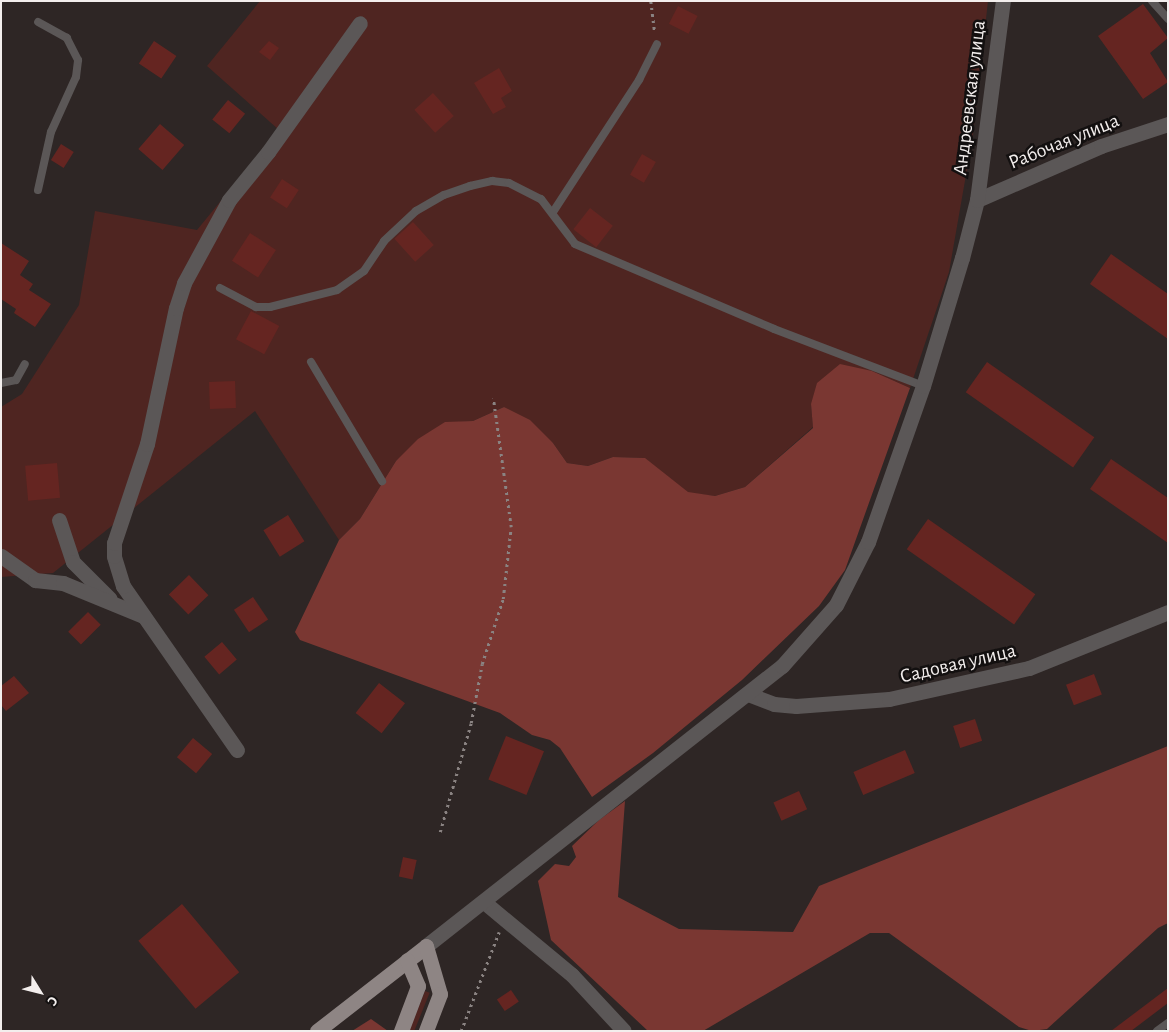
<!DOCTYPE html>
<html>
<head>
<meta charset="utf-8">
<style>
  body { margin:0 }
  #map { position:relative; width:1169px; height:1032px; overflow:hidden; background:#2e2625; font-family:"Alegreya Sans",sans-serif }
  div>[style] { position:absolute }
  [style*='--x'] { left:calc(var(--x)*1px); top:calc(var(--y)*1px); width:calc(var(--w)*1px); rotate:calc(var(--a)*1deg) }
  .green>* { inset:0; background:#4f2521; transform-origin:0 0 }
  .forest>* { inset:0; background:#7a3732 }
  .building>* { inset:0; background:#652521; transform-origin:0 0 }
  .path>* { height:2.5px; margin-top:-1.25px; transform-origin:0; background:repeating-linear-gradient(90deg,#8a8382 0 2.5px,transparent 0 6.5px) }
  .lane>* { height:8px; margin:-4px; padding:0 4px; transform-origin:4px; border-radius:4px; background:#5b5757 }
  .street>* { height:15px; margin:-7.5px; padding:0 7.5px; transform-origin:7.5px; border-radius:7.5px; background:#5b5757 }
  .primary>* { height:15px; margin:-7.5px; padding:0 7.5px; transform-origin:7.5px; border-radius:7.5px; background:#8e8584 }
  span { translate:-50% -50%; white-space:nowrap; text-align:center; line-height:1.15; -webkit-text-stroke:5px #131010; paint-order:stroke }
  .street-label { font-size:20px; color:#f3eeed }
  .frame { position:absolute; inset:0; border:2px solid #f3eeed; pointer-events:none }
  .north { position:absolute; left:15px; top:967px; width:50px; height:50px; -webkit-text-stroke:4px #131010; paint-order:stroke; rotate:126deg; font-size:14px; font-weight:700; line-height:20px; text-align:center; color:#f3eeed }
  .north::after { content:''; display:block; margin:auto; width:18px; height:22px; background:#f3eeed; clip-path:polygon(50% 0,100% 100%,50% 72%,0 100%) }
</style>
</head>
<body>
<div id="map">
  <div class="green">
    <i style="clip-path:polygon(260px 1px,988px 1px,973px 135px,949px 272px,910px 388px,872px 371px,811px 404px,813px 427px,745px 487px,715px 496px,688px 493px,644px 458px,613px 457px,588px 466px,567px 463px,553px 443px,504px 407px,473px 421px,445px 423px,396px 461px,360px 519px,339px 540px,255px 411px,53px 573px,1px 577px,1px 407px,22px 394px,79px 305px,95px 211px,197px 230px,279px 130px,207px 66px)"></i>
    <i style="left:425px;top:991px;width:5px;height:43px;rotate:22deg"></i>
  </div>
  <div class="forest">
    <i style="clip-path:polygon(840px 364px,872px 371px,910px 388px,845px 570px,819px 606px,742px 680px,653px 753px,592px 797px,560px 748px,550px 740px,532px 735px,500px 713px,300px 640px,295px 632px,339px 540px,360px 519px,396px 461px,418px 439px,445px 422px,473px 421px,504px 407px,530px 420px,553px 443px,567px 463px,588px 466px,613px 457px,645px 458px,688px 492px,715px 496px,745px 487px,813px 428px,811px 404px,817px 383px)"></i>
    <i style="clip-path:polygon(1168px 746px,1168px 923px,1158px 928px,1047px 1029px,1032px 1031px,1019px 1027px,889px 933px,870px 933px,703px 1031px,648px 1031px,551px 940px,538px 881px,555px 864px,569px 866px,576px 857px,572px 846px,599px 820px,625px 801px,618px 897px,679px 929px,793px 932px,819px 886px)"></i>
    <i style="clip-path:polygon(371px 1019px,388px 1031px,352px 1031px)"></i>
  </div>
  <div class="building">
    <i style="clip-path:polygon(1143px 4px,1168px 38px,1150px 53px,1168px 82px,1143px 99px,1098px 36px)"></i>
    <i style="left:678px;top:6px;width:22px;height:20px;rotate:27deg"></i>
    <i style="left:154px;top:41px;width:27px;height:27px;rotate:34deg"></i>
    <i style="clip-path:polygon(269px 41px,279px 48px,270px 60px,259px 52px)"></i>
    <i style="clip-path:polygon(499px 68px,512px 91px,501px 98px,506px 107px,493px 114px,474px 83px)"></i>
    <i style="left:433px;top:93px;width:31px;height:25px;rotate:48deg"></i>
    <i style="left:228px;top:100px;width:22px;height:25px;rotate:39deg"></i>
    <i style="left:160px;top:124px;width:32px;height:33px;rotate:41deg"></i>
    <i style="left:61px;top:144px;width:15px;height:19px;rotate:32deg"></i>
    <i style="left:642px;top:154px;width:16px;height:24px;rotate:30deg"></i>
    <i style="left:282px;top:179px;width:20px;height:22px;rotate:33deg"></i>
    <i style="left:590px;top:208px;width:29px;height:27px;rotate:38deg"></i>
    <i style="left:413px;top:222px;width:31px;height:25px;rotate:48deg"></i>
    <i style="left:250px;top:233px;width:31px;height:33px;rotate:33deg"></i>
    <i style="clip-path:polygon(1px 243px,29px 261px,20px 275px,33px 284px,29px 290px,51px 304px,35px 327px,14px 313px,16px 309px,1px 299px)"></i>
    <i style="clip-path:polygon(1111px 254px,1168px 294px,1168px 339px,1090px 284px)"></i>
    <i style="left:251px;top:311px;width:32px;height:32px;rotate:28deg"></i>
    <i style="left:987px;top:362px;width:131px;height:37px;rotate:35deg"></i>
    <i style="left:235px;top:381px;width:27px;height:26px;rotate:88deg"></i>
    <i style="clip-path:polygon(1111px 459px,1168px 498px,1168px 543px,1090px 489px)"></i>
    <i style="left:57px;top:463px;width:35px;height:32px;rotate:85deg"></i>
    <i style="left:288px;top:515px;width:31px;height:29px;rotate:58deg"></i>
    <i style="left:928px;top:519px;width:131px;height:37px;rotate:35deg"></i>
    <i style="left:189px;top:575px;width:28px;height:28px;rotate:46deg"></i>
    <i style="left:253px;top:597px;width:27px;height:23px;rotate:56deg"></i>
    <i style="left:88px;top:612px;width:18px;height:28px;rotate:45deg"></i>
    <i style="left:222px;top:642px;width:23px;height:23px;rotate:50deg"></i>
    <i style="left:1094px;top:674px;width:22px;height:30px;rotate:69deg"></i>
    <i style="clip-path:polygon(14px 676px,29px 693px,6px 711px,1px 705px,1px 686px)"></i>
    <i style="left:379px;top:683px;width:33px;height:38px;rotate:38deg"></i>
    <i style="left:975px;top:719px;width:23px;height:23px;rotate:72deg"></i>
    <i style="left:506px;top:736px;width:41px;height:47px;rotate:22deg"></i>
    <i style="left:193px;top:738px;width:25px;height:25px;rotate:40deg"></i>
    <i style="left:905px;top:750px;width:25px;height:56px;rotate:67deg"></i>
    <i style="left:799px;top:791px;width:20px;height:28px;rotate:66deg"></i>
    <i style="left:403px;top:857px;width:14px;height:20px;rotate:12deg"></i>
    <i style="left:182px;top:904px;width:89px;height:57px;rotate:50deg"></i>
    <i style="clip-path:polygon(1168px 988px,1168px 1003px,1131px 1031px,1111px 1031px)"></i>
    <i style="left:511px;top:990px;width:14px;height:17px;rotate:56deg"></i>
  </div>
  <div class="path">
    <i style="--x:651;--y:1;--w:31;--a:83"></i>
    <i style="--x:440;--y:832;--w:113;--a:-74.1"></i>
    <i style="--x:471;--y:723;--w:60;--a:-79.4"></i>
    <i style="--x:482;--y:664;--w:68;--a:-72.1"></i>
    <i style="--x:503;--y:599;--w:72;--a:-83.7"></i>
    <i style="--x:511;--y:527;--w:130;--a:-97.9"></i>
    <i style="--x:461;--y:1031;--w:106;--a:-69"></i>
  </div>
  <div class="lane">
    <i style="--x:1152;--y:1;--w:24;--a:48"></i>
    <i style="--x:38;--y:190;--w:59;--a:-77.4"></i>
    <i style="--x:51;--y:132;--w:60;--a:-65.6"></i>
    <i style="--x:76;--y:77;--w:17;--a:-83"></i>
    <i style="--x:78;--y:60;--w:25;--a:-117"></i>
    <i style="--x:67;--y:38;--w:33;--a:-151"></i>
    <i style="--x:553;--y:212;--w:158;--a:-56.9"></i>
    <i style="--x:639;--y:80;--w:40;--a:-63.4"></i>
    <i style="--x:220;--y:288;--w:41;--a:27.8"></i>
    <i style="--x:256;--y:307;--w:14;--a:0"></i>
    <i style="--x:270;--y:307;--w:69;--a:-14.2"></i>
    <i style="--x:337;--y:290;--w:33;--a:-35"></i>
    <i style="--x:364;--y:271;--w:36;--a:-56"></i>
    <i style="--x:384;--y:241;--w:44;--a:-43.2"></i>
    <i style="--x:416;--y:211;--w:32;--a:-30"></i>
    <i style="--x:444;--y:195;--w:28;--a:-19"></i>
    <i style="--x:470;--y:186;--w:23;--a:-13"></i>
    <i style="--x:492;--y:181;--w:17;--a:7"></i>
    <i style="--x:509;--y:183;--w:36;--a:27"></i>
    <i style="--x:541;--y:199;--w:56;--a:52.9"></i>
    <i style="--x:575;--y:244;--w:216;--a:23.1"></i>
    <i style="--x:774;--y:329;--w:160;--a:20.9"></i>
    <i style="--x:311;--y:362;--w:139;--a:59.2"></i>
    <i style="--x:1;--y:383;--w:15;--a:-11"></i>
    <i style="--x:16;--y:380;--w:18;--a:-61"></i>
    <i style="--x:1157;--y:1031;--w:14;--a:-36"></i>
  </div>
  <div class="street">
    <i style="--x:977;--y:200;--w:135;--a:-23.5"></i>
    <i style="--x:1101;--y:146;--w:71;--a:-18.2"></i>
    <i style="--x:59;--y:520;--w:44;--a:71.6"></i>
    <i style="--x:73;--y:562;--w:52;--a:45"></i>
    <i style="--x:1;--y:556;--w:42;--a:35.2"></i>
    <i style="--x:35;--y:580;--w:28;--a:6"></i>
    <i style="--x:63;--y:583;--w:87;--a:22.4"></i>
    <i style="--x:748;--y:694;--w:28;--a:21"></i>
    <i style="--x:774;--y:704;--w:22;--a:5"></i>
    <i style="--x:796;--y:706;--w:93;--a:-4.3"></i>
    <i style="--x:889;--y:699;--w:143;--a:-12.5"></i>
    <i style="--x:1029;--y:668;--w:150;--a:-21.9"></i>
    <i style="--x:237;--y:750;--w:200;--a:-124.8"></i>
    <i style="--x:123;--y:586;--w:31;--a:-107"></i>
    <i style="--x:114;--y:556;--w:13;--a:-90"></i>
    <i style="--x:114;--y:543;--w:104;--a:-71.6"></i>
    <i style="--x:147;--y:444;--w:139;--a:-78"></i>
    <i style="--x:176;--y:308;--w:26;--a:-72"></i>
    <i style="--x:184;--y:283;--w:94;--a:-61.5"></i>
    <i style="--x:229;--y:200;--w:62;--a:-50.9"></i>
    <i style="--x:268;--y:152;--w:158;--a:-54.5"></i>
    <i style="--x:484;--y:902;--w:114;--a:39.7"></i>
    <i style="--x:572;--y:975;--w:76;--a:47.1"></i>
    <i style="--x:426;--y:946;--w:453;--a:-38.2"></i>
    <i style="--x:782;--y:666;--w:81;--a:-48.5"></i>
    <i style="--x:836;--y:605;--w:71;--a:-63.1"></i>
    <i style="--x:868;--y:542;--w:165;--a:-70.6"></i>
    <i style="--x:923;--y:386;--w:134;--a:-73.1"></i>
    <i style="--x:962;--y:258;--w:60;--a:-75.5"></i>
    <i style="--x:977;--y:200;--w:201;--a:-82.6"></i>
  </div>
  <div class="primary">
    <i style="--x:317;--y:1031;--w:138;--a:-37.9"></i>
    <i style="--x:426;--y:946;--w:50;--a:73.7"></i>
    <i style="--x:440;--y:994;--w:40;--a:111"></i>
    <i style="--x:401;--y:1031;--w:48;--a:-69.3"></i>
    <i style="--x:418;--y:986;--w:28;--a:-113"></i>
  </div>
  <div class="street-label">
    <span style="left:970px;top:98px;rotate:-83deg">Андреевская улица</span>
    <span style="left:1064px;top:142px;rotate:-22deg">Рабочая улица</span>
    <span style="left:958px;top:664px;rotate:-13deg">Садовая улица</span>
  </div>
  <div class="frame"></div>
  <div class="north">С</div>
</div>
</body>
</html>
